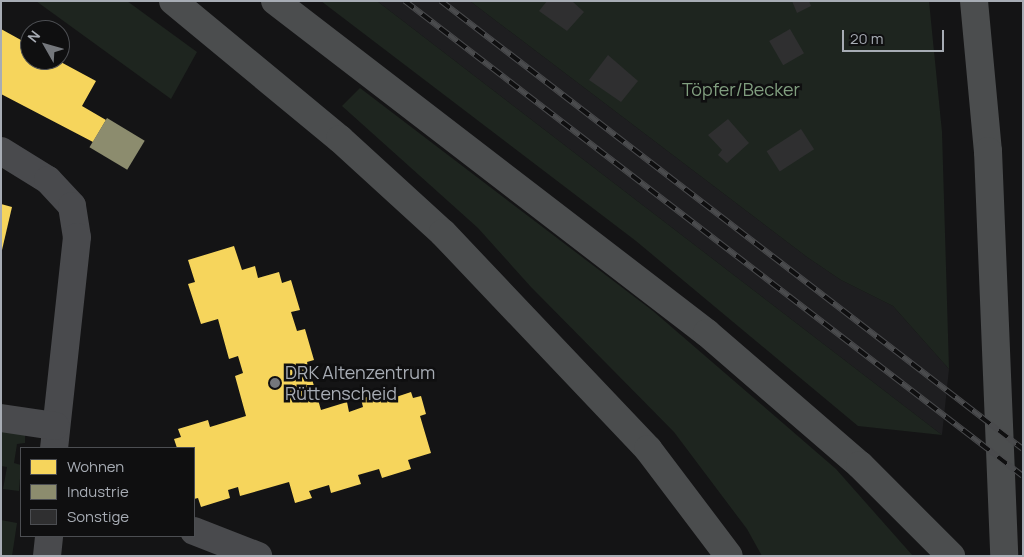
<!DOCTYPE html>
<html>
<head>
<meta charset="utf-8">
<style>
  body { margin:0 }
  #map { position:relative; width:1024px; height:557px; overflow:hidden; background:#141415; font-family:Manrope,sans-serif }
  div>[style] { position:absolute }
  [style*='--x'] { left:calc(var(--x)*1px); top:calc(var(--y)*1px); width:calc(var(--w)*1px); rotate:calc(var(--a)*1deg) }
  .built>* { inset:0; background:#1e1e20 }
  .green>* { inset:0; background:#1e251f }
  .homes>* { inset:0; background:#f6d55c }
  .industry>* { inset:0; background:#8c8c6e; transform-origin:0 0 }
  .building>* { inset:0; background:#2f2f30; transform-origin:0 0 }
  .minor>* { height:28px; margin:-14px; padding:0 14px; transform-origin:14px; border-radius:14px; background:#494a4d }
  .motorway>* { height:28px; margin:-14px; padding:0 14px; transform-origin:14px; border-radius:14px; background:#4b4d4e }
  .rail>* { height:5.5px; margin-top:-2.75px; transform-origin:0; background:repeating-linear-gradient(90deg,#0f0f10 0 11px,#4a4b4d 0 22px); box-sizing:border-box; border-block:1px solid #4a4b4d }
  .dots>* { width:14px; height:14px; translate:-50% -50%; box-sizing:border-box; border:2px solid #0f0f10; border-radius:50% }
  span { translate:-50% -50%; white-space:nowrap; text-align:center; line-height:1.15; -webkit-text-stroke:5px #0f0f10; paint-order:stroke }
  .park-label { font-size:18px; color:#809e7f }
  .poi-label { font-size:18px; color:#a7acb4 }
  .left { translate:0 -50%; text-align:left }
  .frame { position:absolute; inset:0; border:2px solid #a7acb4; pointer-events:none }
  .legend { position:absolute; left:20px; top:447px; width:175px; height:90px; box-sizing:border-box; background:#0f0f10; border:1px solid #4c4e52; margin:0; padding:6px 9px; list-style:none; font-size:15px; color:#a7acb4 }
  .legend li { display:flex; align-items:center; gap:10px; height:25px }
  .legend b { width:25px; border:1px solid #4c4e52 }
  .north { position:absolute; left:20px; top:20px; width:50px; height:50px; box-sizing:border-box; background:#0f0f10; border:1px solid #4c4e52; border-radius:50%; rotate:308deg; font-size:14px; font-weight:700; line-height:20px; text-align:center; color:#a7acb4 }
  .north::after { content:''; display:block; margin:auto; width:18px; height:22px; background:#74777c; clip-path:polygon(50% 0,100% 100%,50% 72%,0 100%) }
  .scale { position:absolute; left:842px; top:30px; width:102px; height:22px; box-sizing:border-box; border:2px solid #a7acb4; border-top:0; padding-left:6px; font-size:15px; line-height:18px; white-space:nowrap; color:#a7acb4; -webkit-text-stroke:4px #0f0f10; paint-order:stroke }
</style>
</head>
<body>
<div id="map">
  <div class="built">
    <i style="clip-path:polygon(377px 1px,470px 1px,807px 257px,841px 280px,893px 306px,949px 369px,942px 435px)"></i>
  </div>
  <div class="green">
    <i style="clip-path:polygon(36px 1px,127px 1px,197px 52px,171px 99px)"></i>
    <i style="clip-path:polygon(321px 1px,377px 1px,942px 435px,858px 426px,636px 241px)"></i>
    <i style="clip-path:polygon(470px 1px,929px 1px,942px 132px,949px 369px,893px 306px,841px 280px,807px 257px)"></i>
    <i style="clip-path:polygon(360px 88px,653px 311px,836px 469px,913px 556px,762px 556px,747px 529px,674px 432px,531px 287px,478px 228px,342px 106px)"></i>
    <i style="clip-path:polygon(1px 428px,25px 430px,25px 443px,17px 444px,14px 463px,21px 465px,19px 491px,3px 489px,7px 467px,1px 466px)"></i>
    <i style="clip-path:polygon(1px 520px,17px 523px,12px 556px,1px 556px)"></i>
  </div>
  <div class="homes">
    <i style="clip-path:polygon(1px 29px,30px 45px,30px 60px,57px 60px,96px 81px,82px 106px,106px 120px,93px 142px,1px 94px)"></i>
    <i style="clip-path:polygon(1px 204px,12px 207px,2px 250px,1px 250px)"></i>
    <i style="clip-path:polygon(234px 246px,242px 270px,255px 266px,258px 278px,279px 272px,282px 283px,291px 280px,300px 310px,291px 312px,297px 331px,305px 329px,314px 360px,307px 362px,321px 410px,347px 402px,349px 412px,363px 407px,361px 399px,388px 390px,390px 399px,411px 392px,413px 398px,421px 396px,426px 414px,420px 416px,431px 453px,408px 460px,411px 469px,382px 478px,379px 469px,358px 475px,361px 484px,331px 493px,329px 485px,309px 491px,312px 498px,295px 503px,289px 482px,240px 496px,238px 487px,228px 490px,230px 498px,201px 507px,198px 498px,194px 499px,194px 448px,177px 448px,174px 439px,181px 437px,178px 429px,208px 420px,210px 427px,246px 416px,235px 376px,243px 373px,238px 356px,229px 359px,218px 319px,201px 324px,188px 284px,195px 282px,188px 260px)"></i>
  </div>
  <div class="industry">
    <i style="left:107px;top:118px;width:44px;height:34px;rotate:31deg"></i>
  </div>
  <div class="building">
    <i style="clip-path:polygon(547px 1px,572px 1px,584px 12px,567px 31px,539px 11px)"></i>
    <i style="clip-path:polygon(792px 1px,809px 1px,811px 6px,797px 13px)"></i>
    <i style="left:790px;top:29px;width:28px;height:24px;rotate:60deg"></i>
    <i style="clip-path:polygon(608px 55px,638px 81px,621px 102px,589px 80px)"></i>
    <i style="clip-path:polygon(728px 119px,749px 143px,727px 163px,718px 155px,722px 150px,708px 135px)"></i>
    <i style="left:801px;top:129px;width:24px;height:41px;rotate:57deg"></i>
  </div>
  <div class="minor">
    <i style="--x:1;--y:151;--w:55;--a:31.7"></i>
    <i style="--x:48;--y:180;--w:35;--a:47"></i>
    <i style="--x:72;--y:206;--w:31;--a:81"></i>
    <i style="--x:77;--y:237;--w:212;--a:96.2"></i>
    <i style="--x:1;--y:418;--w:55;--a:8.4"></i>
    <i style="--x:194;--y:531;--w:69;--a:21.3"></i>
    <i style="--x:47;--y:556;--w:20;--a:-84"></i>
  </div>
  <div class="motorway">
    <i style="--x:173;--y:1;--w:217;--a:39.6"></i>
    <i style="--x:340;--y:139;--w:139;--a:42.4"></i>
    <i style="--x:443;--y:233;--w:298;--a:46.5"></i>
    <i style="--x:648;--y:449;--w:134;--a:52.9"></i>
    <i style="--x:275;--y:1;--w:545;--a:37.54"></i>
    <i style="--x:707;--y:333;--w:202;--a:40.8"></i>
    <i style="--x:860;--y:465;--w:129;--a:45"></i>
    <i style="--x:974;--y:1;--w:151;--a:84.7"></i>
    <i style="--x:988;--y:151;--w:405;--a:87.7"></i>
  </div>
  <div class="rail">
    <i style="--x:405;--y:1;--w:779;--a:37.55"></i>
    <i style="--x:441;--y:1;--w:734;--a:37.59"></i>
  </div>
  <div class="dots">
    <i style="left:275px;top:383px;background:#74777c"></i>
  </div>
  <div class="park-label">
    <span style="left:741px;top:89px">Töpfer/Becker</span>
  </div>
  <div class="poi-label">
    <span class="left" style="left:285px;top:383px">DRK Altenzentrum<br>Rüttenscheid</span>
  </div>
  <div class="frame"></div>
  <ul class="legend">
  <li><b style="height:14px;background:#f6d55c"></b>Wohnen</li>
  <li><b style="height:14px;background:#8c8c6e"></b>Industrie</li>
  <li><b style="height:14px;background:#2f2f30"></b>Sonstige</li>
  </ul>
  <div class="north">N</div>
  <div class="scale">20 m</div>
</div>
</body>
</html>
